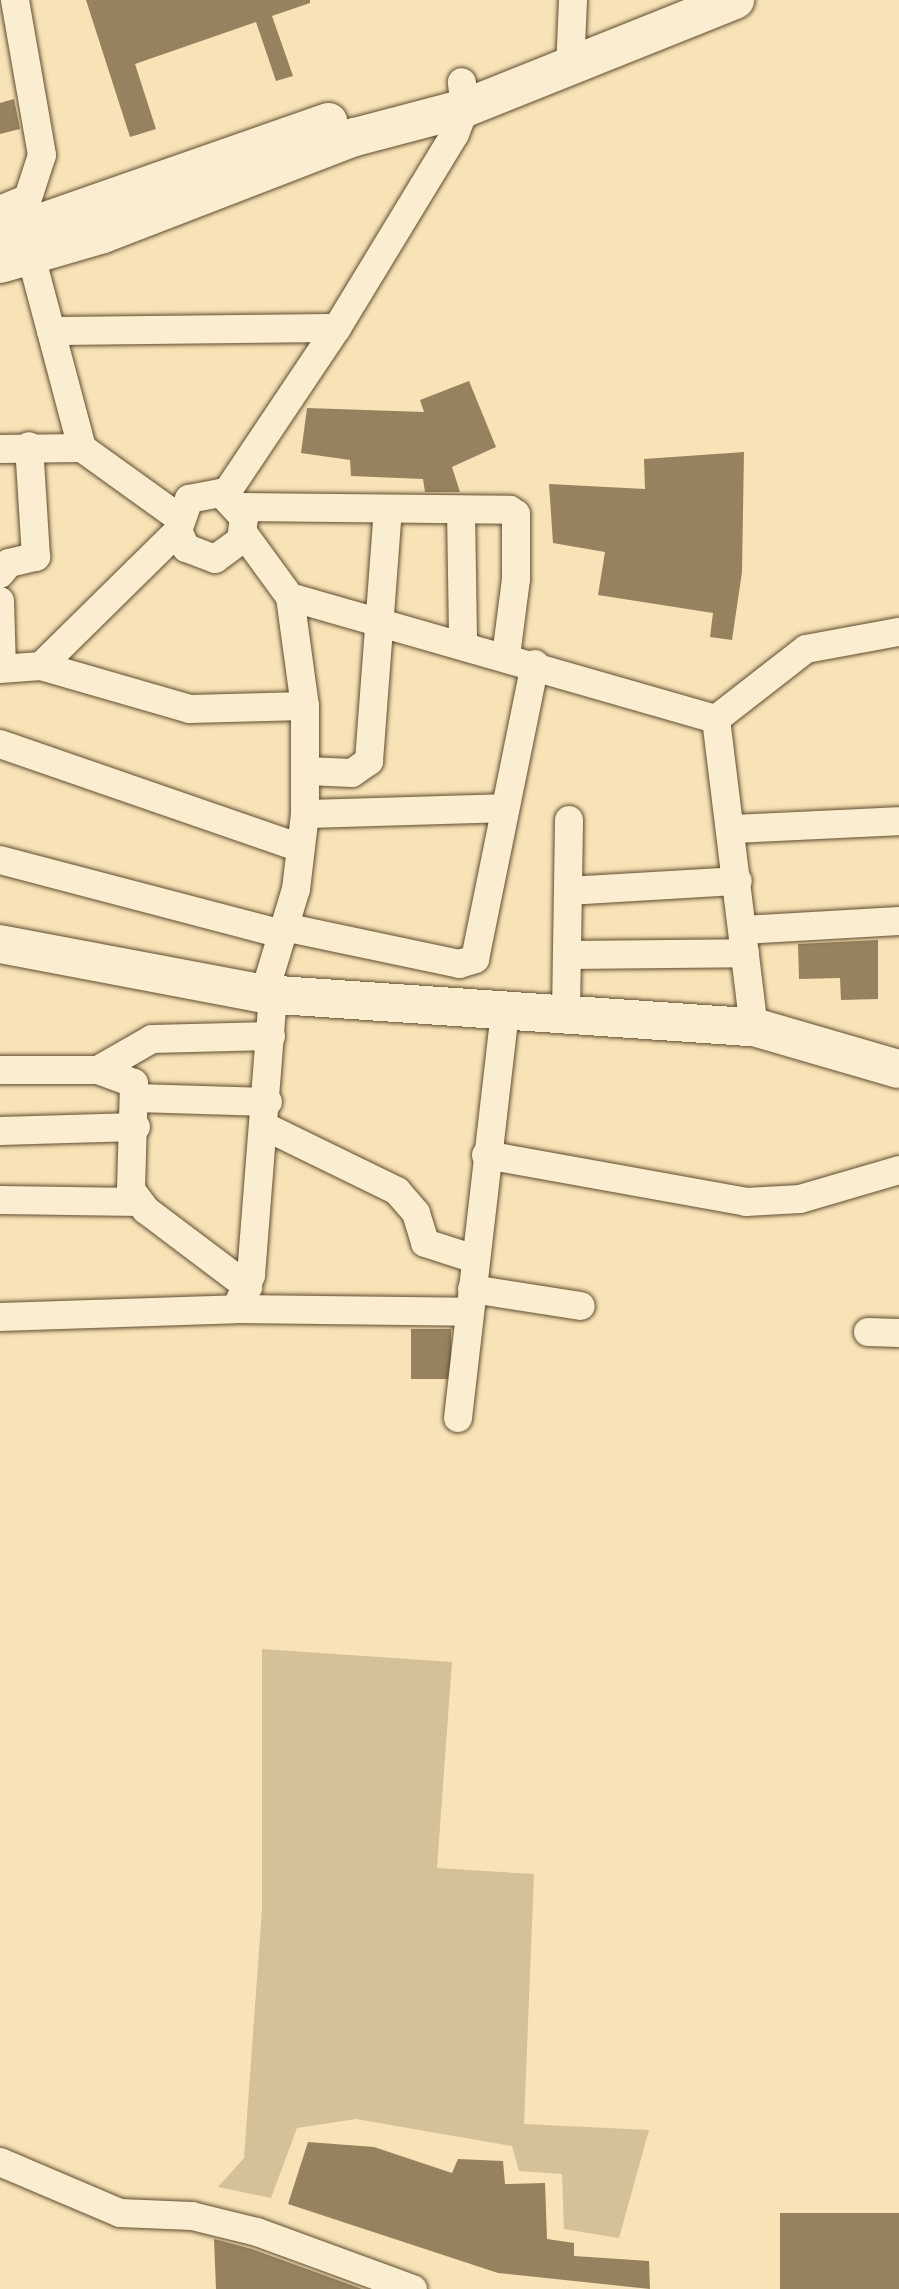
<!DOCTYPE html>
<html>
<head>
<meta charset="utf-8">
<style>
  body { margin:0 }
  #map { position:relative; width:899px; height:2289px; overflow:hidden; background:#f8e3b7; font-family:Alegreya,serif }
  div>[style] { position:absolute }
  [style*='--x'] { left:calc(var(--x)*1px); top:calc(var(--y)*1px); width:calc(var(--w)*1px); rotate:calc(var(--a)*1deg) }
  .green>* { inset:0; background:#d5c198 }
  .building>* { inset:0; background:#96825f; transform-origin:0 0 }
  .roads { filter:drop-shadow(0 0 2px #5f4c2e) drop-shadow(0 0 2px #5f4c2e) }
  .street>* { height:28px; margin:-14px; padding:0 14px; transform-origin:14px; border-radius:14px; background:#faedd0 }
  .secondary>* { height:38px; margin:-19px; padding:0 19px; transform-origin:19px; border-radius:19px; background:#faedd0 }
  span { translate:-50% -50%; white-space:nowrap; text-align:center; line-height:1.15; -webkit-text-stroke:10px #faedd0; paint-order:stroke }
</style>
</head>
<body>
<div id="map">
  <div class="green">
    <i style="clip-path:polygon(262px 1649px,452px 1662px,437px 1868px,534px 1874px,524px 2124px,649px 2130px,619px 2238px,564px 2229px,562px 2174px,519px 2171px,512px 2146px,356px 2119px,297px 2128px,271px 2198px,218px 2187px,244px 2158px,262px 1909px)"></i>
  </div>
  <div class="building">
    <i style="clip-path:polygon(86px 0,310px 0,310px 3px,272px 16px,293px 76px,276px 81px,256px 22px,135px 64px,156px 129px,130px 137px)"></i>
    <i style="clip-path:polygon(14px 99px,20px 129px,0 134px,0 103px)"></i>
    <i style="clip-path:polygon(469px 381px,496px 447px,452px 467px,460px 492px,425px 492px,423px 479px,351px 476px,350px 460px,301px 453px,307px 408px,424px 412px,420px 400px)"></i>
    <i style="clip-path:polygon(744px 452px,742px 572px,732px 640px,710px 637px,713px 613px,598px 595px,605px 552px,553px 543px,549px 484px,645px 489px,644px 459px)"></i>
    <i style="clip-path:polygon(878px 940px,878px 999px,841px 1000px,840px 978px,799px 979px,798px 944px)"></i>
    <i style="left:411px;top:1329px;width:40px;height:50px"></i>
    <i style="clip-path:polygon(308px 2142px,374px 2147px,452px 2173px,458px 2159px,503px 2161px,505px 2184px,545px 2183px,547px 2239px,574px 2243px,574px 2256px,649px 2261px,650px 2289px,498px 2273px,288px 2204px)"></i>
    <i style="left:899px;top:2213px;width:76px;height:119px;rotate:90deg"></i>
    <i style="clip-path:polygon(214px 2239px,252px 2249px,362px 2289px,216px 2289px)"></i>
  </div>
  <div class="roads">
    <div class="street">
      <i style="--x:570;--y:69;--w:69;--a:-87.5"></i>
      <i style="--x:0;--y:210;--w:30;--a:-23"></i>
      <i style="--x:28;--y:198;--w:45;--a:-72"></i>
      <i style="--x:42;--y:155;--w:157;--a:-99.9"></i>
      <i style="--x:27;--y:241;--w:214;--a:75.1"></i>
      <i style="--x:51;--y:331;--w:286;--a:-0.6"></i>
      <i style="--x:0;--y:449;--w:82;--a:-0.7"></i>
      <i style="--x:82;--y:448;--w:118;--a:35.7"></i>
      <i style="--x:225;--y:495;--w:201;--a:-56.2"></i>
      <i style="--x:337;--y:328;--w:227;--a:-58.7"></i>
      <i style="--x:455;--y:134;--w:28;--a:-69"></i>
      <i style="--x:465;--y:108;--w:26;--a:-97"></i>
      <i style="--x:239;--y:507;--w:271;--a:0.6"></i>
      <i style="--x:510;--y:510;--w:7;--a:34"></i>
      <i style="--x:516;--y:514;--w:65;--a:90"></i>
      <i style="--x:516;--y:579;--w:78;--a:97.4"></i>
      <i style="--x:461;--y:510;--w:134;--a:89.1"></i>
      <i style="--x:244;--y:534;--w:78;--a:53.9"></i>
      <i style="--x:290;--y:597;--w:110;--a:82.2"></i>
      <i style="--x:305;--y:706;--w:108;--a:90"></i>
      <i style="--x:305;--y:814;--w:76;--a:96.8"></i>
      <i style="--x:296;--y:889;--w:110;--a:106.9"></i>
      <i style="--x:0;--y:574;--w:14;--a:-51"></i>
      <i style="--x:9;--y:563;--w:28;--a:-13"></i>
      <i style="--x:36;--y:557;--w:111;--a:-93.6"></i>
      <i style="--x:290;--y:597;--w:443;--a:16"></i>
      <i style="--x:716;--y:719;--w:310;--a:83"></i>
      <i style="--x:0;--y:601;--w:67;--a:88.3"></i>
      <i style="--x:41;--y:666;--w:155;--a:16.1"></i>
      <i style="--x:190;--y:709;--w:115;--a:-1.5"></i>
      <i style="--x:0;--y:669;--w:41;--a:-4.2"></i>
      <i style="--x:41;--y:666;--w:192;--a:-44.6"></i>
      <i style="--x:178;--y:531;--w:34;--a:-71"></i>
      <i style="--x:189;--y:499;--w:33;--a:-11"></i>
      <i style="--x:221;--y:493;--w:34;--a:47"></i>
      <i style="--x:244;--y:518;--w:22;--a:98"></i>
      <i style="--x:241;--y:540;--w:32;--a:144"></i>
      <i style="--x:215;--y:559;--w:31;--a:-159"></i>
      <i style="--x:186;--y:548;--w:19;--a:-115"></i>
      <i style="--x:716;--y:719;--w:114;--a:-37.9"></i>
      <i style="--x:806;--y:649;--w:95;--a:-10.4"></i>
      <i style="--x:0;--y:744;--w:318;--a:19.1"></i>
      <i style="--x:307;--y:771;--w:45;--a:2.5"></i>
      <i style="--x:352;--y:773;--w:21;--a:-35"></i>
      <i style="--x:369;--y:761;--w:252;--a:-85.7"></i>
      <i style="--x:305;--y:814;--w:200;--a:-1.7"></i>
      <i style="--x:732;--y:829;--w:167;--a:-2.7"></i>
      <i style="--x:0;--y:860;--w:293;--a:14.7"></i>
      <i style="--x:569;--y:891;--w:169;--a:-3.4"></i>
      <i style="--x:284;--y:927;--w:179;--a:11.9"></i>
      <i style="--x:459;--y:964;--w:17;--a:-17"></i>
      <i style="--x:475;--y:959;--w:301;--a:-78.5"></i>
      <i style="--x:743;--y:930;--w:156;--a:-3.3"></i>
      <i style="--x:568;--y:955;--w:177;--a:-0.6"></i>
      <i style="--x:566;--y:1013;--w:193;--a:-89.1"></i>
      <i style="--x:0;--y:1070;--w:98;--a:0"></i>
      <i style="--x:98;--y:1070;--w:38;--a:20"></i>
      <i style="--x:134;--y:1083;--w:107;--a:91.6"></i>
      <i style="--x:131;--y:1190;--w:25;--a:53"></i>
      <i style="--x:146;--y:1210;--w:128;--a:37"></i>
      <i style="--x:98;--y:1070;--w:62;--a:-29.9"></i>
      <i style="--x:152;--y:1039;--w:119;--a:-1.4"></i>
      <i style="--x:136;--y:1098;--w:132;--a:1.7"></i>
      <i style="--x:266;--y:1127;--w:146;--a:26"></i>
      <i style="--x:397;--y:1191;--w:29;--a:49"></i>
      <i style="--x:416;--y:1213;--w:31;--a:73"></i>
      <i style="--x:425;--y:1243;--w:52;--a:17.7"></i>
      <i style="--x:0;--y:1131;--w:136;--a:-1.7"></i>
      <i style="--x:486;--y:1155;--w:264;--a:10.2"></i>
      <i style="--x:746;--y:1202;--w:54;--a:-3.2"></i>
      <i style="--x:800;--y:1199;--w:103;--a:-16.3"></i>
      <i style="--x:0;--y:1200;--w:139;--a:0.8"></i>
      <i style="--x:472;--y:1289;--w:110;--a:8.9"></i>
      <i style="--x:236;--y:1309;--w:233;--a:0.7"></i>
      <i style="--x:0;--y:1317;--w:236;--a:-1.9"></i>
      <i style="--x:236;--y:1309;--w:37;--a:-66"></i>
      <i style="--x:251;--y:1275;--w:282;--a:-85.5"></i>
      <i style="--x:868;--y:1332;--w:31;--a:2"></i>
      <i style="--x:458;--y:1418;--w:412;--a:-83.4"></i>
      <i style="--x:0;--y:2162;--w:130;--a:23"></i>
      <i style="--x:120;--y:2213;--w:72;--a:2.4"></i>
      <i style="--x:192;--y:2216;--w:67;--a:13.8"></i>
      <i style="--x:257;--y:2232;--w:166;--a:20.1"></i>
    </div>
    <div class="secondary">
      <i style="--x:0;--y:237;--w:348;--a:-19.3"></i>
      <i style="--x:0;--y:264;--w:107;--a:-16.2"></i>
      <i style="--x:103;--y:234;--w:270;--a:-21.1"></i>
      <i style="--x:355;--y:137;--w:114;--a:-14.8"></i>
      <i style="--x:465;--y:108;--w:291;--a:-21.8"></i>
      <i style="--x:0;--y:944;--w:269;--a:10.7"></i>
      <i style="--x:264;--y:994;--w:491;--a:3.9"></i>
      <i style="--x:754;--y:1027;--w:151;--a:16.2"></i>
    </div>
  </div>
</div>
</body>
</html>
